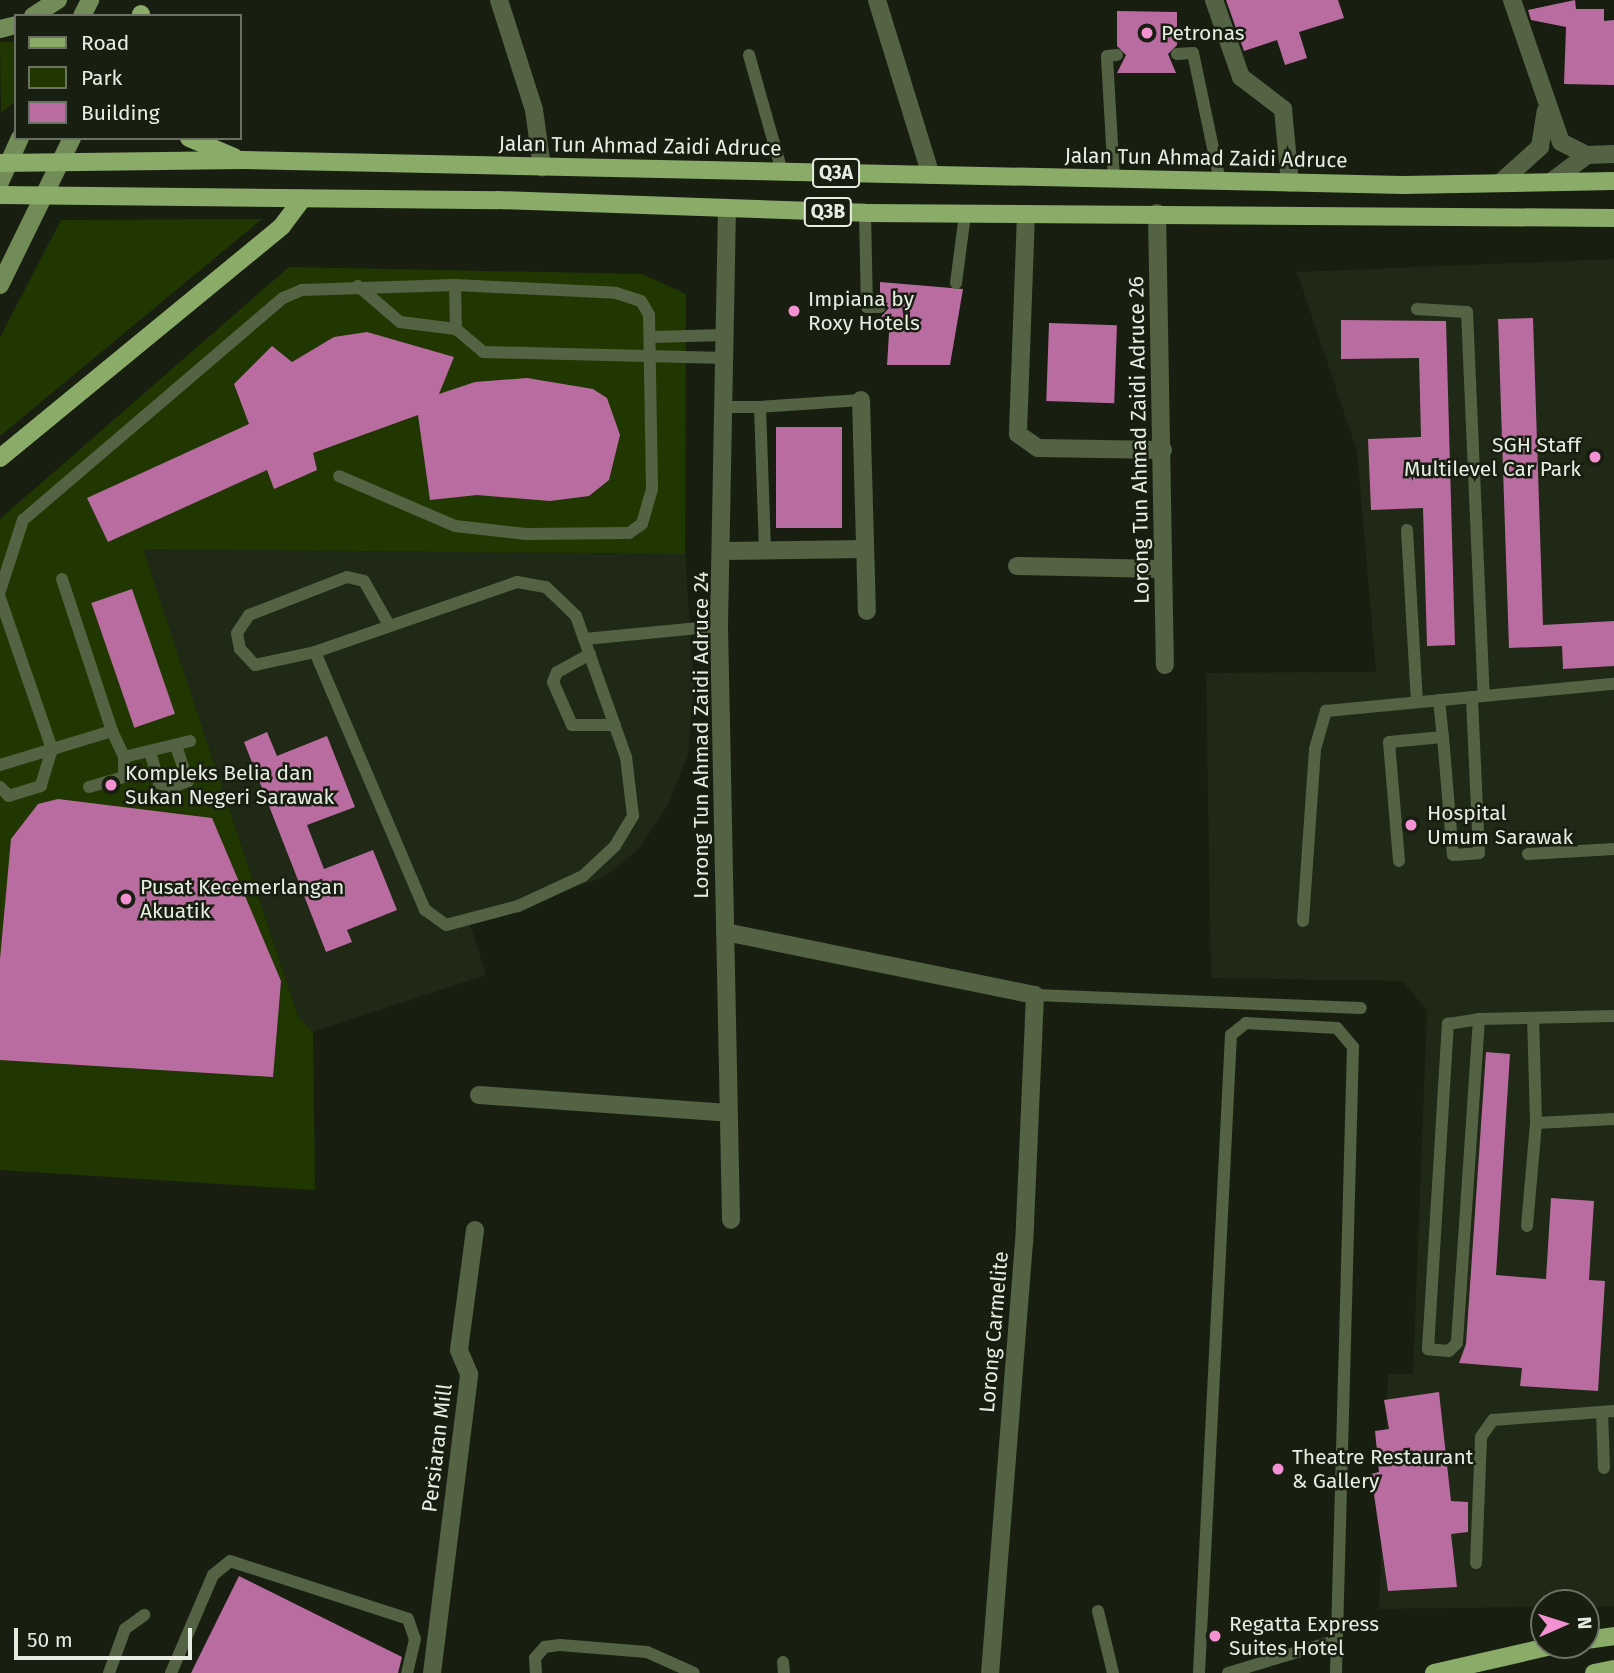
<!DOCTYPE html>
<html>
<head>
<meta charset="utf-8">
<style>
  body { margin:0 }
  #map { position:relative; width:1614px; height:1673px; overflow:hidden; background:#181f11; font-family:"Fira Sans",sans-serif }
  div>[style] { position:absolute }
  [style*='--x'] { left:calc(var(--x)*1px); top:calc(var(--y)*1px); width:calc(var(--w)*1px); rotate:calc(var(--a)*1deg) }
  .built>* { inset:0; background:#1f2915 }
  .green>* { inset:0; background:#213701 }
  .building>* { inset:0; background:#b96ca0; transform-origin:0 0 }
  .service>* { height:12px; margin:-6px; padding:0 6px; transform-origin:6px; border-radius:6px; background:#536343 }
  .minor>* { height:18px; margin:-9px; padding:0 9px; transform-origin:9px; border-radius:9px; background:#536343 }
  .secondary>* { height:18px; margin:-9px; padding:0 9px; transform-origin:9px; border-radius:9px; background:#728c58 }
  .primary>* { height:18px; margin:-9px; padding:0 9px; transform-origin:9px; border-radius:9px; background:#8aac68 }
  .dots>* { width:19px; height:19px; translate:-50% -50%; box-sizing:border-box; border:4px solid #181f11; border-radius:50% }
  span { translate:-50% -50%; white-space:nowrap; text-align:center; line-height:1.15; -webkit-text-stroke:5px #181f11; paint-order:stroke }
  .shield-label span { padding:2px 5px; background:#181f11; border:2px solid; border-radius:5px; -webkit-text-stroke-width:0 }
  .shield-label { font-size:19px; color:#e7ede3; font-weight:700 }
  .poi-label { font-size:21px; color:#e7ede3 }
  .left { translate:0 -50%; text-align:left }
  .right { translate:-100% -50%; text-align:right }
  .street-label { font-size:21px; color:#e7ede3 }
  .legend { position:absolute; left:14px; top:14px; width:228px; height:126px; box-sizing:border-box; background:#181f11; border:2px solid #6b7165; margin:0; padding:9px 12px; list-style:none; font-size:21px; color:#e7ede3 }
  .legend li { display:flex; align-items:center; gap:14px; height:35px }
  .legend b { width:35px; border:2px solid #6b7165 }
  .north { position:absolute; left:1530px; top:1589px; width:70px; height:70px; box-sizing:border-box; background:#181f11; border:2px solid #6b7165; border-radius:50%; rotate:87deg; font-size:19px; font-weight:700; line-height:28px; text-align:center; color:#e7ede3 }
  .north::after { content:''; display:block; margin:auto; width:24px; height:32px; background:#f491d3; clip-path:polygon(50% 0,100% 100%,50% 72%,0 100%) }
  .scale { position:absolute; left:14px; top:1628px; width:178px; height:32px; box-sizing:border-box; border:4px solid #e7ede3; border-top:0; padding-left:9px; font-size:21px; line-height:24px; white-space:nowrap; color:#e7ede3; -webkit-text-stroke:5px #181f11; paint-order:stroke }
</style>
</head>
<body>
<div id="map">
  <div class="built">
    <i style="clip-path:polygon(1614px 259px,1614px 1606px,1379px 1609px,1388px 1374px,1413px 1374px,1427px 1010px,1402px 981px,1211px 978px,1206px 673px,1376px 672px,1357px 451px,1297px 272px)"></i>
    <i style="clip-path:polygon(143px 549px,685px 554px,694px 685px,688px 755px,669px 803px,640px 848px,603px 878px,469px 921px,486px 975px,313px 1032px,298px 1016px)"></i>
  </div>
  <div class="green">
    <i style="clip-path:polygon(0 42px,16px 42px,16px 101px,1px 113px)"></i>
    <i style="clip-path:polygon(262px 219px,0 436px,0 337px,61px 220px)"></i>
    <i style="clip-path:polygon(289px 267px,642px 274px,686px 294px,685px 554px,143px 549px,298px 1016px,313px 1032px,315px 1190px,0 1170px,0 519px)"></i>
  </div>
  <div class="building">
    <i style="clip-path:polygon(1226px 0,1338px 0,1344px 18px,1299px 32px,1307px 58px,1285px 65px,1277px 40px,1244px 51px)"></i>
    <i style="clip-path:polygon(1575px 0,1576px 9px,1604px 9px,1604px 21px,1614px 20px,1614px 85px,1564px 84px,1566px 27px,1531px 20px,1528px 10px)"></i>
    <i style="clip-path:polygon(1117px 11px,1177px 12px,1177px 45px,1168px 54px,1176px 73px,1117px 73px,1126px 55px,1117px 46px)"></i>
    <i style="clip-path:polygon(880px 282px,963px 289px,950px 365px,887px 365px,890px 317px,880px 318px,889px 308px,880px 298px)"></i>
    <i style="clip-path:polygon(1533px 318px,1543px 625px,1614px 621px,1614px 666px,1563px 669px,1562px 646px,1509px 648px,1498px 319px)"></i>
    <i style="clip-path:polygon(1341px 320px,1446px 321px,1455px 645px,1427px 646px,1423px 508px,1371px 510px,1368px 439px,1421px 437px,1419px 358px,1341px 359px)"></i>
    <i style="left:1049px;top:323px;width:68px;height:78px;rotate:2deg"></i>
    <i style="clip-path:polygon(367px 332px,454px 357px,439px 394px,475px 382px,527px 378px,593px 389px,607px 398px,620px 435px,609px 480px,589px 496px,550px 501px,477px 495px,430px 500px,418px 415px,313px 453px,317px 470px,274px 489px,267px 470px,108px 542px,87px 498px,249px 424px,234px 384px,272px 346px,292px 362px,334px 337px)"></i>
    <i style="left:776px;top:427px;width:66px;height:101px"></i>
    <i style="left:132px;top:589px;width:132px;height:43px;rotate:71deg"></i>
    <i style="clip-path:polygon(267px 732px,277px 756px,327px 736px,355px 807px,307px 825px,324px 869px,373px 850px,397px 910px,347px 930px,352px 942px,326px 952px,244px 742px)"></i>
    <i style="clip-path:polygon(58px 799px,212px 818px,281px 981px,273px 1077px,0 1060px,0 959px,11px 839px,38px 804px)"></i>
    <i style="clip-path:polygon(1486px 1052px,1510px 1054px,1496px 1275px,1546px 1279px,1551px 1198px,1594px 1201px,1589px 1280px,1605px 1281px,1598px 1391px,1520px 1386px,1522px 1368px,1459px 1363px,1466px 1344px)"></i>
    <i style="clip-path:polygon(1439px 1392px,1451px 1501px,1468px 1502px,1468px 1532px,1451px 1534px,1457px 1587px,1388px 1591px,1371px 1474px,1379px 1472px,1375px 1431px,1389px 1429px,1384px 1400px)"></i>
    <i style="clip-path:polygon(239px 1576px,402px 1657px,398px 1673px,191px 1673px)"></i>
  </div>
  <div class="service">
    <i style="--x:1177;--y:54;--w:16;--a:-4"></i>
    <i style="--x:1193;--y:53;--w:131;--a:78.1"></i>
    <i style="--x:749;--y:55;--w:122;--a:74.2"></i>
    <i style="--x:1114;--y:179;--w:123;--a:-93.3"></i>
    <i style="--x:1107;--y:56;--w:10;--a:-6"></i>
    <i style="--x:865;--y:213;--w:94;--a:88.8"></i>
    <i style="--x:867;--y:307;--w:13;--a:0"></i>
    <i style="--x:956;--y:283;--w:69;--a:-82.5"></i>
    <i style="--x:455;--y:285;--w:44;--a:88.7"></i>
    <i style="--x:456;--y:329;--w:35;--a:40"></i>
    <i style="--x:483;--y:352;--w:242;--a:1.4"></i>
    <i style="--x:358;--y:286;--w:55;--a:40.6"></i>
    <i style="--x:400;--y:322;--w:56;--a:7.1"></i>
    <i style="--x:1417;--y:309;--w:50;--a:3.4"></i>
    <i style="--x:1467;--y:312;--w:384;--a:87.5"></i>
    <i style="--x:652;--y:337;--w:73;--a:-1.6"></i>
    <i style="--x:725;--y:407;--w:35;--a:0"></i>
    <i style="--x:1407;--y:530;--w:171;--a:86.7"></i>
    <i style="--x:765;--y:550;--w:143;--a:-92"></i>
    <i style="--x:760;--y:407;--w:101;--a:-4"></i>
    <i style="--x:517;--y:582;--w:29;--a:10"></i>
    <i style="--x:546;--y:587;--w:42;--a:44"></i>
    <i style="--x:576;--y:616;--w:150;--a:70.5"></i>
    <i style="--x:626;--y:757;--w:59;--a:83.2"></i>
    <i style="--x:633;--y:816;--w:35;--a:121"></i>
    <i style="--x:615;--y:846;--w:44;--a:136.8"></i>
    <i style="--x:583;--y:876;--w:72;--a:155.2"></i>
    <i style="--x:518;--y:906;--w:74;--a:165.2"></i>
    <i style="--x:446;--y:925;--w:26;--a:-144"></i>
    <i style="--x:425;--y:910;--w:280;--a:-113.1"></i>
    <i style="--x:315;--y:652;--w:214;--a:-19.1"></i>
    <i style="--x:0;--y:591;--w:75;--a:-72.1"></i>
    <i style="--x:23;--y:520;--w:342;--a:-40.5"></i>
    <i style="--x:283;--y:298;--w:21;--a:-23"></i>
    <i style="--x:302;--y:290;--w:153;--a:-1.9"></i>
    <i style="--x:455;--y:285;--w:161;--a:2.8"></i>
    <i style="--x:616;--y:293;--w:26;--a:18"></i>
    <i style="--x:641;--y:301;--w:16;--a:60"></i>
    <i style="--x:649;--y:315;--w:174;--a:89"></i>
    <i style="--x:652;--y:489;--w:36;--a:106"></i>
    <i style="--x:642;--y:524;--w:16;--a:145"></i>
    <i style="--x:629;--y:533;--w:103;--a:179.4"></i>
    <i style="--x:526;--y:534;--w:71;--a:-173.6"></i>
    <i style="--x:455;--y:526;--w:126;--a:-156.7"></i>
    <i style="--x:0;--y:598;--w:160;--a:71"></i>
    <i style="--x:52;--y:749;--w:39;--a:107"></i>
    <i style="--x:41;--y:786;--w:34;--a:163"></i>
    <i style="--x:9;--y:796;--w:13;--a:-135"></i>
    <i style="--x:585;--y:639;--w:135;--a:-5.5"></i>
    <i style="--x:315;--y:652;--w:61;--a:167.8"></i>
    <i style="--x:255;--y:665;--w:22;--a:-133"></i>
    <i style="--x:240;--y:649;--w:16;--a:-101"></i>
    <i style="--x:237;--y:633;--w:22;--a:-56"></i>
    <i style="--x:249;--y:615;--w:105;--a:-21.2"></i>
    <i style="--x:347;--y:577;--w:17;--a:13"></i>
    <i style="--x:364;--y:581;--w:51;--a:60.4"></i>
    <i style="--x:590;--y:654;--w:38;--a:151"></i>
    <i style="--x:557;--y:672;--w:11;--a:112"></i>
    <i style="--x:553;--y:682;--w:47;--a:66.2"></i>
    <i style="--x:572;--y:725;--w:43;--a:0"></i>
    <i style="--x:1439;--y:700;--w:37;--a:84"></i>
    <i style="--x:112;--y:731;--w:29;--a:65"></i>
    <i style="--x:124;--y:757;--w:68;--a:-13.6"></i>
    <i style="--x:151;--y:755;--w:29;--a:74"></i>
    <i style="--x:159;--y:783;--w:12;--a:24"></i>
    <i style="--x:170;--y:788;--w:19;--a:-21"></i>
    <i style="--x:188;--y:781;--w:36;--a:-109"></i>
    <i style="--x:0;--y:765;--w:117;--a:-16.9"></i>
    <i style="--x:112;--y:731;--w:160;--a:-108.2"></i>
    <i style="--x:89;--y:787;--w:36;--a:-16"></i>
    <i style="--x:124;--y:777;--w:20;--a:-90"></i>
    <i style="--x:1528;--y:854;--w:86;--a:-3.3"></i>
    <i style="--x:1399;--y:861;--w:119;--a:-94.8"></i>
    <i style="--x:1389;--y:742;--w:54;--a:-5.3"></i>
    <i style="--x:1443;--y:737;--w:118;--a:85.2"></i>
    <i style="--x:1453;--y:855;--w:26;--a:-4"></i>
    <i style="--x:1479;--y:853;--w:156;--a:-92.6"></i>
    <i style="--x:1303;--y:921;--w:172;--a:-86"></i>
    <i style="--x:1315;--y:749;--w:40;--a:-74"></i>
    <i style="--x:1326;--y:711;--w:289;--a:-5.4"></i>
    <i style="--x:1035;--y:995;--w:326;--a:2.3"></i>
    <i style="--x:1479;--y:1019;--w:325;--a:93.9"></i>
    <i style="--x:1457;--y:1343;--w:11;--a:135"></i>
    <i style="--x:1449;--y:1351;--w:21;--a:-175"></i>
    <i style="--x:1428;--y:1349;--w:326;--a:-86.5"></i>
    <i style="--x:1448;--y:1024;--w:31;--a:-9"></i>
    <i style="--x:1479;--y:1019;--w:135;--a:-1.3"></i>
    <i style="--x:1536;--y:1123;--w:78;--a:-2.9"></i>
    <i style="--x:1527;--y:1226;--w:103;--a:-85"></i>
    <i style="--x:1536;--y:1123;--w:105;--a:-91.6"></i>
    <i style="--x:1602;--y:1412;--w:56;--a:88"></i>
    <i style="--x:1476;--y:1563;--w:126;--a:-87.7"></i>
    <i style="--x:1481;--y:1437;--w:21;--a:-55"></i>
    <i style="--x:1493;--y:1420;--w:121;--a:-4.3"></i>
    <i style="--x:1098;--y:1611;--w:64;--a:76.4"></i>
    <i style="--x:783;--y:1662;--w:11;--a:85"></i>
    <i style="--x:109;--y:1673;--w:47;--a:-70"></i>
    <i style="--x:125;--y:1629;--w:24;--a:-36"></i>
    <i style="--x:171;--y:1673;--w:107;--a:-66.8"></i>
    <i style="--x:213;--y:1575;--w:22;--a:-39"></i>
    <i style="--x:230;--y:1561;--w:187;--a:18"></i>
    <i style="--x:408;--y:1619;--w:21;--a:71"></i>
    <i style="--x:415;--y:1639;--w:35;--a:103"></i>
    <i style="--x:536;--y:1673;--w:15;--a:-94"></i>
    <i style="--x:535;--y:1658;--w:15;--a:-48"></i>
    <i style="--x:545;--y:1647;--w:15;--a:-8"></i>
    <i style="--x:560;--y:1645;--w:87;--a:4.6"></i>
    <i style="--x:647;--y:1652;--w:51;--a:24.1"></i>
    <i style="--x:1199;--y:1673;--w:639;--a:-87.13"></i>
    <i style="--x:1231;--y:1035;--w:19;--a:-39"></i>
    <i style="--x:1246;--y:1023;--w:91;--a:3.1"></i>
    <i style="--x:1337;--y:1028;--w:25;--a:50"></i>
    <i style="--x:1353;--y:1047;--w:626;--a:91.56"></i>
    <i style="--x:1228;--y:1673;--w:111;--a:-16.8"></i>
  </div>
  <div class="minor">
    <i style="--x:499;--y:0;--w:115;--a:72.3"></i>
    <i style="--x:534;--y:110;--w:58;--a:82"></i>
    <i style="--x:877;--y:0;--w:183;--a:72.9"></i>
    <i style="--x:1214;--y:0;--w:82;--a:70.7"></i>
    <i style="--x:1241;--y:77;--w:53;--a:37.3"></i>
    <i style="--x:1283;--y:109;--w:74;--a:84.6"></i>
    <i style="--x:1512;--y:0;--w:150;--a:71"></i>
    <i style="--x:1561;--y:142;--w:29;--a:27"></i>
    <i style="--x:1587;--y:155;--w:27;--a:-2"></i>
    <i style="--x:1551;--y:182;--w:45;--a:-36.9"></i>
    <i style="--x:1500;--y:183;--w:54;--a:-42"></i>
    <i style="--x:1540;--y:147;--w:36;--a:-81"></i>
    <i style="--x:727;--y:208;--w:418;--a:91.1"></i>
    <i style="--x:719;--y:626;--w:594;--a:88.84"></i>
    <i style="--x:1157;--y:213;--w:452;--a:89"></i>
    <i style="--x:1026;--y:214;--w:220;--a:92.1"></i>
    <i style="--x:1018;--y:434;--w:24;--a:35"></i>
    <i style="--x:1038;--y:448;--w:125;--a:0.9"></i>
    <i style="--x:861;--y:400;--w:211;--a:88.4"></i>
    <i style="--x:723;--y:551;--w:141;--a:-0.8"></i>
    <i style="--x:1017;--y:566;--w:146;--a:1.2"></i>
    <i style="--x:725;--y:932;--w:316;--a:11.5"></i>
    <i style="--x:1035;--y:995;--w:247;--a:92.5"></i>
    <i style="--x:1024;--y:1242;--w:432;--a:94.5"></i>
    <i style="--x:479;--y:1095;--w:250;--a:4.1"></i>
    <i style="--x:432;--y:1673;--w:301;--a:-82.9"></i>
    <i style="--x:469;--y:1374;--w:26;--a:-113"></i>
    <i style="--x:459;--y:1350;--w:121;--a:-82.4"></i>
  </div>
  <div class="secondary">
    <i style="--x:33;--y:16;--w:30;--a:-33"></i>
    <i style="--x:82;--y:16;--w:18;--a:-63"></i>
    <i style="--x:0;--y:29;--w:16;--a:-14"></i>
    <i style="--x:0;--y:182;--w:48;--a:-65.6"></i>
    <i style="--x:0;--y:285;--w:164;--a:-63.9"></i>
  </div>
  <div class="primary">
    <i style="--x:141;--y:16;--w:2;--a:-90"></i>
    <i style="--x:189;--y:138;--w:49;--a:22.9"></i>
    <i style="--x:0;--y:163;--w:243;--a:-0.7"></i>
    <i style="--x:243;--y:160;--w:1160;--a:1.23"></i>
    <i style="--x:1403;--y:185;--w:211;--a:-1.1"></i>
    <i style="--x:0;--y:195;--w:498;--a:0.6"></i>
    <i style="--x:498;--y:200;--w:367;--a:2"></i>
    <i style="--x:865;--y:213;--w:749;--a:0.38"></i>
    <i style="--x:0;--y:458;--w:365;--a:-39.4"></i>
    <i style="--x:282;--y:226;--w:34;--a:-53"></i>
    <i style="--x:1586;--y:1640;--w:28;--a:-8"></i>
    <i style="--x:1434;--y:1673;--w:125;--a:-12.9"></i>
    <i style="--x:1594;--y:1673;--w:20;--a:-11"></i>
  </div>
  <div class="dots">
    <i style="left:1147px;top:33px;background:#f491d3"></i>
    <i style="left:794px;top:311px;background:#f491d3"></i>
    <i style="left:1595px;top:457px;background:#f491d3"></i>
    <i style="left:111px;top:785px;background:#f491d3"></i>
    <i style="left:1411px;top:825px;background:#f491d3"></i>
    <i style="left:126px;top:899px;background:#f491d3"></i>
    <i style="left:1278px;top:1469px;background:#f491d3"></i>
    <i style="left:1215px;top:1636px;background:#f491d3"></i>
  </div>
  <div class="shield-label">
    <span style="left:836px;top:173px">Q3A</span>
    <span style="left:828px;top:212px">Q3B</span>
  </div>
  <div class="poi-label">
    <span class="left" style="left:1161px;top:33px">Petronas</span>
    <span class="left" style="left:808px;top:311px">Impiana by<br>Roxy Hotels</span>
    <span class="right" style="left:1581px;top:457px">SGH Staff<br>Multilevel Car Park</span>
    <span class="left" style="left:125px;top:785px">Kompleks Belia dan<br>Sukan Negeri Sarawak</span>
    <span class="left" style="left:1427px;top:825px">Hospital<br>Umum Sarawak</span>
    <span class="left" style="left:140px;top:899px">Pusat Kecemerlangan<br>Akuatik</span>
    <span class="left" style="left:1292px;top:1469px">Theatre Restaurant<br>&amp; Gallery</span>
    <span class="left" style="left:1229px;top:1636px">Regatta Express<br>Suites Hotel</span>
  </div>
  <div class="street-label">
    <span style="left:640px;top:146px;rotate:1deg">Jalan Tun Ahmad Zaidi Adruce</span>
    <span style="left:1206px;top:158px;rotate:1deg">Jalan Tun Ahmad Zaidi Adruce</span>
    <span style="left:1139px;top:440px;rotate:-91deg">Lorong Tun Ahmad Zaidi Adruce 26</span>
    <span style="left:701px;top:735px;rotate:-90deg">Lorong Tun Ahmad Zaidi Adruce 24</span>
    <span style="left:994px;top:1332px;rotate:-85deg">Lorong Carmelite</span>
    <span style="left:437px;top:1448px;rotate:-83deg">Persiaran Mill</span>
  </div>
  <ul class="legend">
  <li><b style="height:9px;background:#8aac68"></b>Road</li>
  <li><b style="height:19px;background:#213701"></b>Park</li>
  <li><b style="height:19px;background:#b96ca0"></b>Building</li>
  </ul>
  <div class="north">N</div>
  <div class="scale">50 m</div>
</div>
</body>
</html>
